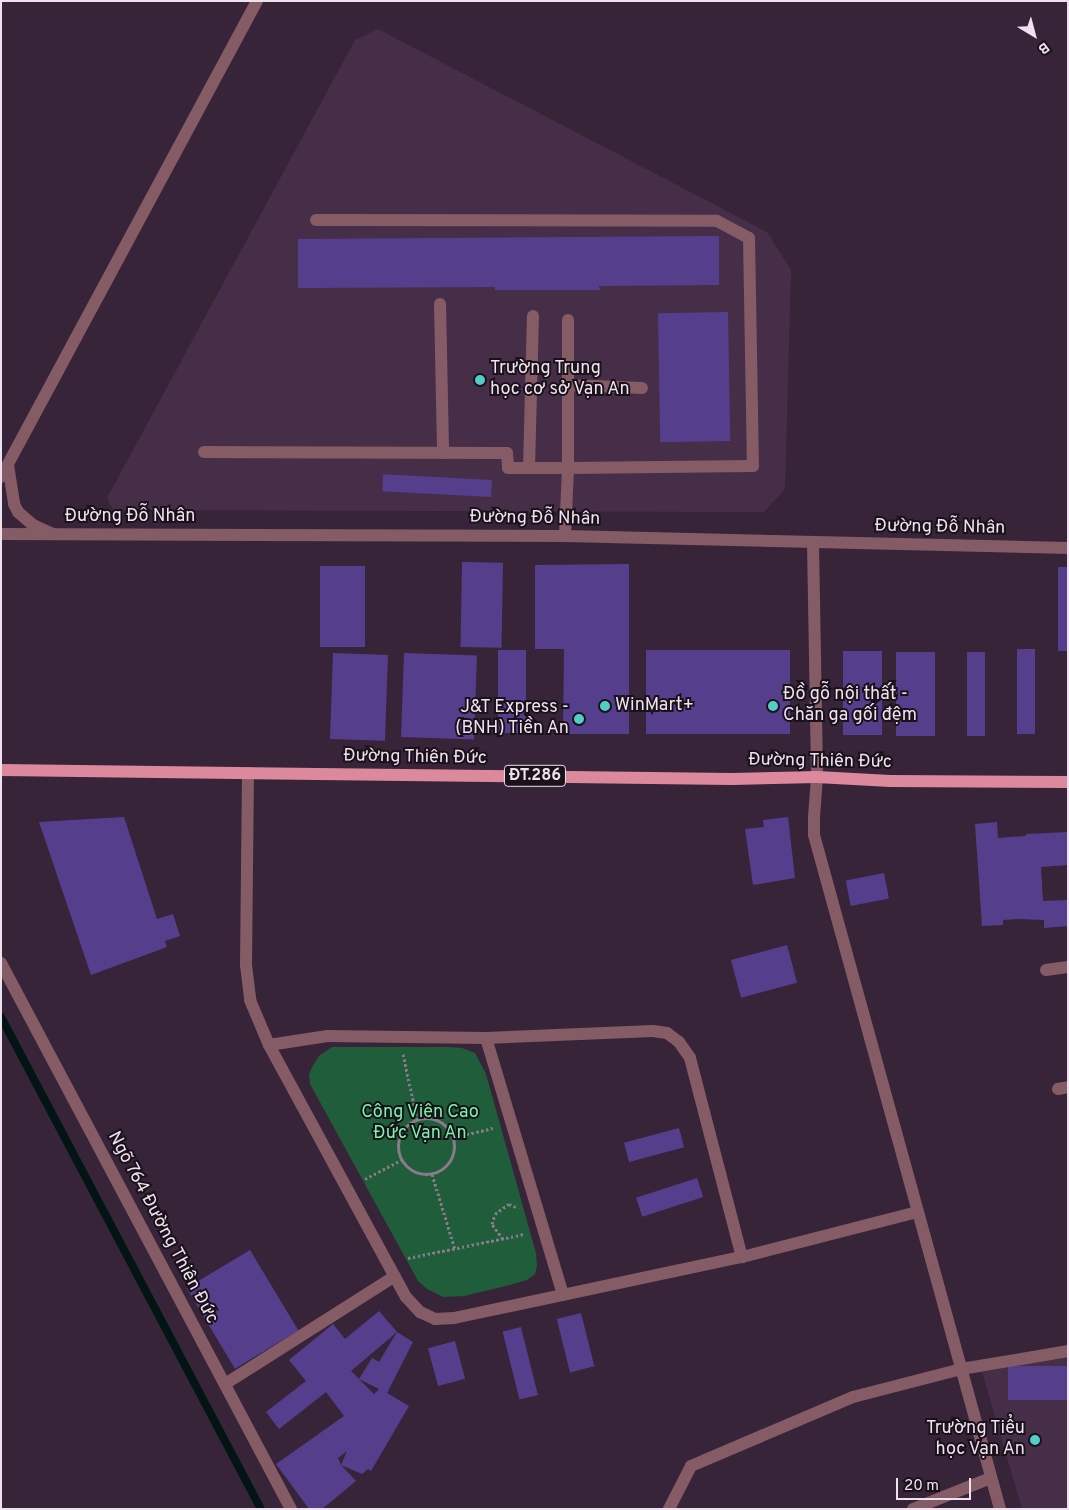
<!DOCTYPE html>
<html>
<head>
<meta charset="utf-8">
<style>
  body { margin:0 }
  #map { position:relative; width:1069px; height:1510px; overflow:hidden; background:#372439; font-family:Overpass,sans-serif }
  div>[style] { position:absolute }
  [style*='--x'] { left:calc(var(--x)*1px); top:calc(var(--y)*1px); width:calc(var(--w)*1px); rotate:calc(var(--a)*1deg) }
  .built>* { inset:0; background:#462e48 }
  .green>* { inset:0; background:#1f5d3b }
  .stream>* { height:8px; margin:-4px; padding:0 4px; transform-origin:4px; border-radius:4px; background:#031415 }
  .building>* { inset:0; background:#553f8d; transform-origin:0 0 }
  .path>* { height:3px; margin-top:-1.5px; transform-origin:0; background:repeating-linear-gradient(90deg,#8a7a8b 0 2.5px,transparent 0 5px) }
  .path>.ring { margin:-1.5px; padding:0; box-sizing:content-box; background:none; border:3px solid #8a7a8b; border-radius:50% }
  .minor>* { height:12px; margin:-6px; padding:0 6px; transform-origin:6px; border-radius:6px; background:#855c65 }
  .major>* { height:12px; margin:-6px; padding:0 6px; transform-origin:6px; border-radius:6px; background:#dd899d }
  .dots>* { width:14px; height:14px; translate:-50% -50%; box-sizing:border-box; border:2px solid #1a111a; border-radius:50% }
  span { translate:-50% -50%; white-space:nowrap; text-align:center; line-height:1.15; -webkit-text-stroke:4px #1a111a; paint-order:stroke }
  .shield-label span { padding:1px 4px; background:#1a111a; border:1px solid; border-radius:4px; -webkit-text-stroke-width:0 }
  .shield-label { font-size:16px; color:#eee2ef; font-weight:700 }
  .poi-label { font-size:18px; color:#eee2ef }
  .left { translate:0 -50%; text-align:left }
  .right { translate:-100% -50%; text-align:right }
  .street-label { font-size:18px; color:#eee2ef }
  .park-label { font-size:18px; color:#77f6ab }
  .frame { position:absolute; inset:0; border:2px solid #eee2ef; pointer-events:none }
  .north { position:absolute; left:1009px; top:10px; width:50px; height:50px; -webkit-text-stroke:4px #1a111a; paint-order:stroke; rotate:143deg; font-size:14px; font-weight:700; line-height:20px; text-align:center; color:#eee2ef }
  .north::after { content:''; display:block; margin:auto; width:18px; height:22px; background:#eee2ef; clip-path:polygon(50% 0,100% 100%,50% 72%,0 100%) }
  .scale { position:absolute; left:896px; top:1478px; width:75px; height:22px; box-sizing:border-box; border:2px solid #eee2ef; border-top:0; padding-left:6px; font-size:15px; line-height:18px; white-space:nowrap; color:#eee2ef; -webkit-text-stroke:4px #1a111a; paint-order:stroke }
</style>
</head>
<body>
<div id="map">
  <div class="built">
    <i style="clip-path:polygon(378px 29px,767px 232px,791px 270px,785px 489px,764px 512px,113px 510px,107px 498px,355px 40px)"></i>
    <i style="clip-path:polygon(1068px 1356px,1068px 1509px,1022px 1509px,982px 1372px)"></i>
  </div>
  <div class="green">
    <i style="clip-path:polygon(332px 1047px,448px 1047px,462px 1048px,475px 1053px,486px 1074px,536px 1253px,537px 1266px,535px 1274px,527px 1280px,510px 1285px,464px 1296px,443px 1297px,427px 1289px,418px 1281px,310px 1084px,309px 1075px,312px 1067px,319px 1056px)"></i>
  </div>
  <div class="stream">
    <i style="--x:1;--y:1017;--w:556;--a:62.15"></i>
  </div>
  <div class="building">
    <i style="clip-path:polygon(719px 236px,719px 285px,599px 286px,600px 290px,495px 290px,495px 287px,298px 288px,298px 239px)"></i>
    <i style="left:728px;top:312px;width:129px;height:70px;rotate:89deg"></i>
    <i style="left:492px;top:480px;width:17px;height:109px;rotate:93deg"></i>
    <i style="left:462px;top:562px;width:41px;height:85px;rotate:1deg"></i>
    <i style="clip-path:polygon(629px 564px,629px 734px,563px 734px,564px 649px,535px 649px,535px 565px)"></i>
    <i style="left:320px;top:566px;width:45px;height:81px"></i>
    <i style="left:1058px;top:567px;width:10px;height:84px"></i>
    <i style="left:1017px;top:649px;width:18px;height:85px"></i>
    <i style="left:498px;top:650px;width:28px;height:83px"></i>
    <i style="left:646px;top:650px;width:144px;height:84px"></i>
    <i style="left:843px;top:651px;width:39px;height:84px"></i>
    <i style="left:935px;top:652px;width:84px;height:39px;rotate:90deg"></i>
    <i style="left:967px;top:652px;width:18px;height:84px"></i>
    <i style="left:333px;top:653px;width:55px;height:86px;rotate:2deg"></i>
    <i style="left:404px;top:653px;width:73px;height:84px;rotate:2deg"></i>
    <i style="clip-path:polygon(124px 817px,157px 919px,173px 914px,180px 936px,165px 941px,167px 947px,91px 975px,39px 822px)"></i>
    <i style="clip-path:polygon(788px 817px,795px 878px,753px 885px,745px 829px,764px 827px,763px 820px)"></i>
    <i style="clip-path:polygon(997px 822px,998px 838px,1026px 836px,1026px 834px,1068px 832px,1068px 865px,1041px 867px,1043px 901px,1068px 900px,1068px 926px,1044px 928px,1044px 920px,1019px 919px,1003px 920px,1003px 925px,982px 926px,975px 824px)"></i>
    <i style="left:884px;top:873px;width:26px;height:39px;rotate:79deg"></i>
    <i style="left:787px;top:945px;width:39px;height:58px;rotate:75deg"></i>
    <i style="left:679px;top:1128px;width:20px;height:57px;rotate:75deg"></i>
    <i style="left:697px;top:1178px;width:20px;height:64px;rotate:72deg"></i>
    <i style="left:250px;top:1250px;width:94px;height:74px;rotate:59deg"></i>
    <i style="clip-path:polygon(evenodd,379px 1311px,397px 1332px,413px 1342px,387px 1393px,409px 1406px,371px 1471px,368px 1469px,362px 1474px,341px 1465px,356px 1481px,322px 1509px,309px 1509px,276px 1464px,344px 1416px,326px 1392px,279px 1429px,266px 1412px,306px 1381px,289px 1360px,333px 1324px,345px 1339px,379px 1311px,397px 1332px,379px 1362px,372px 1358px,359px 1379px,351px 1371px,397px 1332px,379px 1311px,359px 1379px,379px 1389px,374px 1394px,359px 1379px,379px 1311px,347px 1451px,341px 1465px,338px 1458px,347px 1451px)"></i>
    <i style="left:581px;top:1313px;width:55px;height:25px;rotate:76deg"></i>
    <i style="left:521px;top:1327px;width:70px;height:19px;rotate:76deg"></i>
    <i style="left:455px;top:1341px;width:39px;height:28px;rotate:75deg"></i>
    <i style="left:1068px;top:1366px;width:34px;height:60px;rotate:90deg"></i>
  </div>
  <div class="path">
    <i style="--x:403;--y:1054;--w:66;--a:77.8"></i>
    <i class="ring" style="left:398px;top:1118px;width:53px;height:53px"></i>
    <i style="--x:452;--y:1138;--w:42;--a:-13.7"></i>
    <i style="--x:432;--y:1174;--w:78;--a:73"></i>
    <i style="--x:365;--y:1179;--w:41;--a:-27.8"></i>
    <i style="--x:503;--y:1239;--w:19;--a:-126"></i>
    <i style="--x:492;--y:1224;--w:10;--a:-73"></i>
    <i style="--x:495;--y:1214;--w:17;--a:-36"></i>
    <i style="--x:509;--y:1204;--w:10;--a:24"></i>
    <i style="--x:408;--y:1258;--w:119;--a:-11.6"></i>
  </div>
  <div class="minor">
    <i style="--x:316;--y:220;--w:401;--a:0.1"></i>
    <i style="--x:717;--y:221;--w:36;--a:28"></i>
    <i style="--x:749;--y:238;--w:228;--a:89"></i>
    <i style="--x:753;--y:466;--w:185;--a:179.4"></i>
    <i style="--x:568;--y:468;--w:68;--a:92.5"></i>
    <i style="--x:440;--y:304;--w:149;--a:88.8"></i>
    <i style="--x:568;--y:385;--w:74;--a:2.3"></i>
    <i style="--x:204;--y:452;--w:303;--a:0.2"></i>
    <i style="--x:507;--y:453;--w:15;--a:86"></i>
    <i style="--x:508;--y:468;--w:60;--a:0"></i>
    <i style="--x:568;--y:468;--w:148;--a:-90"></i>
    <i style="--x:8;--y:465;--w:39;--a:81"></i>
    <i style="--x:14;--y:504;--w:9;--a:63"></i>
    <i style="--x:18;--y:512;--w:20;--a:41"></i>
    <i style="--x:33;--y:525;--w:20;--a:24"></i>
    <i style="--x:529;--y:468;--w:152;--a:-88.5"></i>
    <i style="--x:1;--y:477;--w:540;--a:-61.73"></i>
    <i style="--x:1;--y:534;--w:564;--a:0.2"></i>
    <i style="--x:565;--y:536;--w:503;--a:1.37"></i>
    <i style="--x:813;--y:543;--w:234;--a:89"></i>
    <i style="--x:817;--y:777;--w:40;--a:94.3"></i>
    <i style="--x:814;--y:817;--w:18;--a:90"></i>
    <i style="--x:814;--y:835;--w:699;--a:74.57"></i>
    <i style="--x:248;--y:773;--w:192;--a:90.6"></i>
    <i style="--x:246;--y:965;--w:35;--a:83"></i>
    <i style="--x:250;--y:1000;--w:49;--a:67.1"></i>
    <i style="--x:269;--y:1045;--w:287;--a:61.5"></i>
    <i style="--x:406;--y:1297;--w:21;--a:47"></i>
    <i style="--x:420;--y:1312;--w:17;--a:25"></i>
    <i style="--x:435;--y:1319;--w:19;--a:-3"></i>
    <i style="--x:454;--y:1318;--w:294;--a:-12"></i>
    <i style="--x:742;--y:1257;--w:181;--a:-14.4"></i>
    <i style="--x:1;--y:963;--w:618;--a:62.03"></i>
    <i style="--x:1046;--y:970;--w:22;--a:-8"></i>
    <i style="--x:486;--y:1038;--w:268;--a:73.3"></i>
    <i style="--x:269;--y:1045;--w:59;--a:-8.8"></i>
    <i style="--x:327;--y:1036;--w:159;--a:0.7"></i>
    <i style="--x:486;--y:1038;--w:167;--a:-2.4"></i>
    <i style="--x:653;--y:1031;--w:14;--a:8"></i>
    <i style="--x:667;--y:1033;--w:15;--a:37"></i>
    <i style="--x:679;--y:1042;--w:19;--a:55"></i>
    <i style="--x:690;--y:1058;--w:206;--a:75.4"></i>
    <i style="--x:1058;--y:1089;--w:10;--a:-11"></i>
    <i style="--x:225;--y:1384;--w:201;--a:-32.4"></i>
    <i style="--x:669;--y:1509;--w:48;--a:-62.9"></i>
    <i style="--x:691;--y:1466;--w:176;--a:-23.1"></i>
    <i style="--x:853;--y:1397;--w:112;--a:-14.5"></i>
    <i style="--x:961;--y:1369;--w:109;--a:-9.5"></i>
    <i style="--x:913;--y:1509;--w:84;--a:-21.7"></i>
  </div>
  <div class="major">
    <i style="--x:1;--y:770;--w:731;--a:0.71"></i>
    <i style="--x:732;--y:779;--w:85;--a:-1.3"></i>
    <i style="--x:817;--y:777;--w:73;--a:3.1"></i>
    <i style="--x:890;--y:781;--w:178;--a:0.3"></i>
  </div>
  <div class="dots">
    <i style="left:480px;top:380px;background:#54cdc7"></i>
    <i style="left:605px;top:706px;background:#54cdc7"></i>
    <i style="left:773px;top:706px;background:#54cdc7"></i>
    <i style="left:579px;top:719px;background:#54cdc7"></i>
    <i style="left:1035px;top:1440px;background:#54cdc7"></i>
  </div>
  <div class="shield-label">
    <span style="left:535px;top:776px">ĐT.286</span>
  </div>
  <div class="poi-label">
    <span class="left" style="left:490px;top:380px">Trường Trung<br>học cơ sở Vạn An</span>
    <span class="left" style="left:783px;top:706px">Đồ gỗ nội thất -<br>Chăn ga gối đệm</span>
    <span class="left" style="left:615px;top:706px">WinMart+</span>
    <span class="right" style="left:569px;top:719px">J&amp;T Express -<br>(BNH) Tiền An</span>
    <span class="right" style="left:1025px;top:1440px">Trường Tiểu<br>học Vạn An</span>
  </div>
  <div class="street-label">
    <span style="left:130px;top:517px">Đường Đỗ Nhân</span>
    <span style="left:535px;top:519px;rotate:1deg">Đường Đỗ Nhân</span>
    <span style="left:940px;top:528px;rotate:1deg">Đường Đỗ Nhân</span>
    <span style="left:415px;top:758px;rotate:1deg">Đường Thiên Đức</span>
    <span style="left:820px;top:762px;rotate:1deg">Đường Thiên Đức</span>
    <span style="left:162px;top:1228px;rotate:62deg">Ngõ 764 Đường Thiên Đức</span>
  </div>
  <div class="park-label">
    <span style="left:420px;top:1124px">Công Viên Cao<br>Đức Vạn An</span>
  </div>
  <div class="frame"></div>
  <div class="north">B</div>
  <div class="scale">20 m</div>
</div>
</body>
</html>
